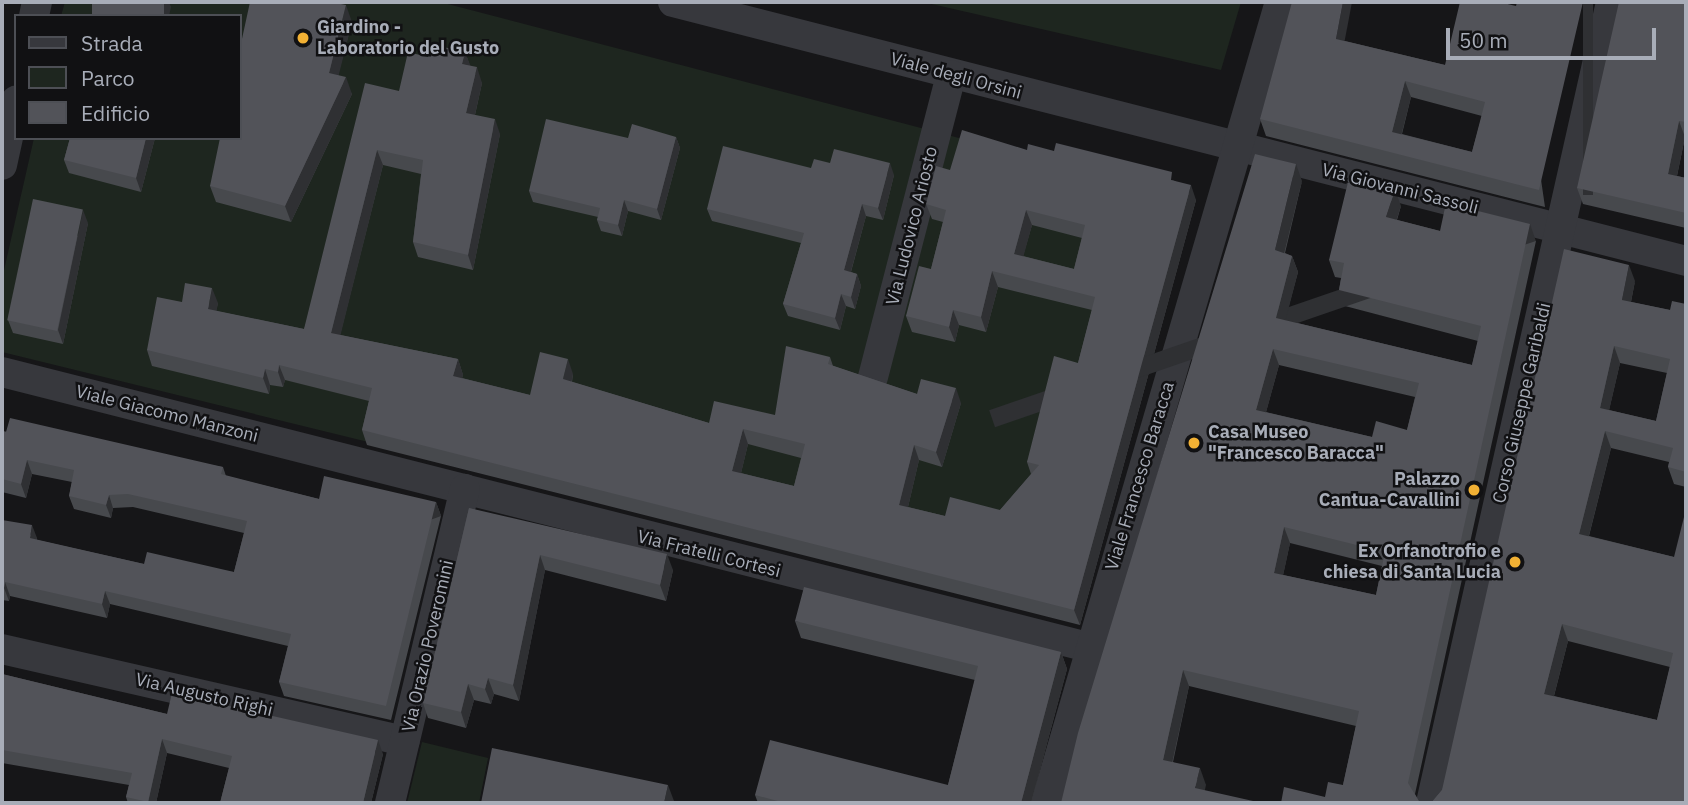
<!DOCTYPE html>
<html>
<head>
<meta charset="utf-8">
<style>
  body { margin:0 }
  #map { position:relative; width:1688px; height:805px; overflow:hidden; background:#161618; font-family:"IBM Plex Sans",sans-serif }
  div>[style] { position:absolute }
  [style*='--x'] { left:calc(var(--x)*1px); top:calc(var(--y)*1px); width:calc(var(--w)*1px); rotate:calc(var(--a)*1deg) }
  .green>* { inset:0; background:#1e261f }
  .minor>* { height:30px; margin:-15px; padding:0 15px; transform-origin:15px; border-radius:15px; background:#37383d }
  .wall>* { inset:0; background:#47494d }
  .shaded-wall>* { inset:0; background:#2f3033; transform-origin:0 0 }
  .building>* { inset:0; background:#525359; transform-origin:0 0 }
  .dots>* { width:19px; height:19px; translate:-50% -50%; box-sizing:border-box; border:4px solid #111113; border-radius:50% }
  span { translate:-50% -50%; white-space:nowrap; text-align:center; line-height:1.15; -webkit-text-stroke:5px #111113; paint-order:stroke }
  .poi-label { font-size:18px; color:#a8adb8; font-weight:700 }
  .left { translate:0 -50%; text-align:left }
  .right { translate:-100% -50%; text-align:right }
  .street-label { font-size:18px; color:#a8adb8 }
  .frame { position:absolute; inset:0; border:4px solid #a8adb8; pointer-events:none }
  .legend { position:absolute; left:14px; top:14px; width:228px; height:126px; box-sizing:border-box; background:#111113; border:2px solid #4d4f55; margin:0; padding:9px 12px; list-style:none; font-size:21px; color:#a8adb8 }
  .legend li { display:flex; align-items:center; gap:14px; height:35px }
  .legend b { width:35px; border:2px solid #4d4f55 }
  .scale { position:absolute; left:1446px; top:28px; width:210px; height:32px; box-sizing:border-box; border:4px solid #a8adb8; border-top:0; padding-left:9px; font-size:21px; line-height:24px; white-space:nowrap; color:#a8adb8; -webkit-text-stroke:5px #111113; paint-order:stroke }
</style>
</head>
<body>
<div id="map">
  <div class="green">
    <i style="clip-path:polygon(65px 2px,440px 2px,1196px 200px,1073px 615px,2px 352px,2px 279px,34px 138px,240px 138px,240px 16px,61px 16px)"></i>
    <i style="clip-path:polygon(923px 2px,1241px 2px,1221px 70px)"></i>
    <i style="clip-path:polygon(422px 742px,488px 758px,479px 803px,407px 803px)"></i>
  </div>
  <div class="minor">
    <i style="--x:673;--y:2;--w:1046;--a:14.34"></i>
    <i style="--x:34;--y:16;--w:14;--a:-78"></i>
    <i style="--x:2;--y:165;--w:66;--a:-77.7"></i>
    <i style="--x:2;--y:372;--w:1120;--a:14.21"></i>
    <i style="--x:873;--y:377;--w:312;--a:-75.5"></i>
    <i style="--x:2;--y:649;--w:413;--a:12.9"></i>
    <i style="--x:390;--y:803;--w:323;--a:-76.6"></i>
    <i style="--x:1046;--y:803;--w:834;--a:-73.72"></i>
    <i style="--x:1431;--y:803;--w:821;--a:-77.33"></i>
  </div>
  <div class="wall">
    <i style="clip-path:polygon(1686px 2px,1686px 138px,1685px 137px,1677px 176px,1686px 178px,1686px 228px,1583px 204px,1577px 188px)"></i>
    <i style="clip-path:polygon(evenodd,1516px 6px,1545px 207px,1266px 136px,1260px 119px,1345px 41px,1445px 65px,1516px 6px,1411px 97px,1482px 116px,1472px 152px,1402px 134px,1411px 97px)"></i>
    <i style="clip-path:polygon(352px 22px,338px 75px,352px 94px,291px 222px,216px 202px,210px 186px)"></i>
    <i style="clip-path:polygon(evenodd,465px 52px,470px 66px,482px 83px,475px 115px,500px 134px,473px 270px,418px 257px,413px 242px,421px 174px,383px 165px,340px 335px,458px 359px,463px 375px,462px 378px,530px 395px,573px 374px,572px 382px,709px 423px,775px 415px,830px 357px,833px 366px,917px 394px,961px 403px,942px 467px,919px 460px,908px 507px,945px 516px,1000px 510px,1031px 474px,1027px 462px,1078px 363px,1092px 310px,998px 287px,986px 332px,959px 325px,955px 342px,912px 332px,906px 316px,931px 269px,943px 222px,932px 219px,926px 204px,950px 170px,1027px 150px,1054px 151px,1175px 181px,1196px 200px,1080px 625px,367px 445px,362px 430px,369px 401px,285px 380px,283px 387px,270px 385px,269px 394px,152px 366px,147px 350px,182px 302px,218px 303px,216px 311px,304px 329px,399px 91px,428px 57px,465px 52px,1032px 225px,1082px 238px,1074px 269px,1023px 256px,1032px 225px,465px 52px,748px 444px,801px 458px,794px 486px,741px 473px,748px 444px)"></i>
    <i style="clip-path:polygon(676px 137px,680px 148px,661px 220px,628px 211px,622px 236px,601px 231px,597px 220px,598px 217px,533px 202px,529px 191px,628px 138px)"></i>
    <i style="clip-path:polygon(70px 138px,155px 138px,141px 192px,69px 173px,64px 160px)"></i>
    <i style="clip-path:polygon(830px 163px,894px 175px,883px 220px,866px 216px,851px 272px,857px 274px,861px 286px,855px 309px,846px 306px,840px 330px,788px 316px,783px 304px,801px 243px,712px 221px,707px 209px,811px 168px)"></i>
    <i style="clip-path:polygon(evenodd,1302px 181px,1285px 253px,1292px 256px,1298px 272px,1285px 320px,1472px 365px,1478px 341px,1345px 306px,1339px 290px,1341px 278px,1335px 277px,1329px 260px,1401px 206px,1397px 220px,1440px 231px,1536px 241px,1415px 794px,1420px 803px,1431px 803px,1442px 790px,1635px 281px,1631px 302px,1670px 310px,1686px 304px,1686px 487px,1674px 484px,1668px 467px,1669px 462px,1611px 448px,1589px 536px,1674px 557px,1686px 803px,1281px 803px,1325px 797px,1343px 785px,1356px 726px,1189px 686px,1173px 762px,1206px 785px,1061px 803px,1302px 181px,1620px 363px,1667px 373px,1656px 421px,1609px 410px,1620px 363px,1302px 181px,1279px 365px,1415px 397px,1407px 430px,1372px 437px,1266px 412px,1279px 365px,1302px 181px,1290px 543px,1382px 566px,1376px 595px,1283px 575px,1290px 543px,1302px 181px,1568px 641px,1670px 667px,1657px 720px,1554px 696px,1568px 641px)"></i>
    <i style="clip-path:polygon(88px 223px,63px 344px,13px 333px,8px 320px)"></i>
    <i style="clip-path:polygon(2px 431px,223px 467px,226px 476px,319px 499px,436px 502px,441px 516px,391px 720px,284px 696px,279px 682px,288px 646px,110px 604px,107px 618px,10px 596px,9px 601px,2px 600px,2px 520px,37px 538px,37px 540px,144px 564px,234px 572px,244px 533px,133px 507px,113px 508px,111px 518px,74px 509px,69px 496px,72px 482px,32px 474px,26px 498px,2px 492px)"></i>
    <i style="clip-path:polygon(469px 508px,673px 570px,666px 601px,545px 570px,519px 701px,494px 694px,491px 704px,474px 700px,466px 728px,428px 718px,423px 703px)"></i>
    <i style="clip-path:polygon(795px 621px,1061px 652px,1067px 669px,1031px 803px,758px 803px,755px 795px,948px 785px,975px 680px,801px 638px)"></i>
    <i style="clip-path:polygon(2px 674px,167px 714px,383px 754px,371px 803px,220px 803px,229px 768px,167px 753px,156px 803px,128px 803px,126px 797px,129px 785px,2px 763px)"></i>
  </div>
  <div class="shaded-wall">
    <i style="clip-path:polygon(164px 2px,169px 2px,171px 7px,169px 16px,161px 16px)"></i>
    <i style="clip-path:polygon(1343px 2px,1352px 2px,1342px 55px,1336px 39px)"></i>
    <i style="left:1583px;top:2px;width:10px;height:193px"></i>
    <i style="clip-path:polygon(346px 5px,352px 22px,335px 90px,329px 73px)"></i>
    <i style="clip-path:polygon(465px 52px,471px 67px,462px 64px)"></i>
    <i style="clip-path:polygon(477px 67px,482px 83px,472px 128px,466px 113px)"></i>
    <i style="clip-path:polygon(346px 77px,352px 94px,291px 222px,285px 206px)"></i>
    <i style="clip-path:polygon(1405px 81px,1411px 97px,1398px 148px,1392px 132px)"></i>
    <i style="clip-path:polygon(495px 119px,500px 134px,473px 270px,468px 255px)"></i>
    <i style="clip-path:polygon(1679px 121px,1685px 137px,1674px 190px,1668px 174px)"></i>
    <i style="clip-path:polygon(676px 137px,680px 148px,661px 220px,657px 209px)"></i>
    <i style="clip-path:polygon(146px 138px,155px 138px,141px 192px,136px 178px)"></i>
    <i style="clip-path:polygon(377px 150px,383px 165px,337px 349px,331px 333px)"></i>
    <i style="clip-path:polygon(890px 163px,894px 175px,883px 220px,878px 208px)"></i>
    <i style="clip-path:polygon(1296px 164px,1302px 181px,1281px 266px,1275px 250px)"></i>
    <i style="clip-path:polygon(1191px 185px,1196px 200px,1080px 625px,1074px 610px)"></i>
    <i style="clip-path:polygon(1395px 190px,1401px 206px,1392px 234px,1386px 217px)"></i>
    <i style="clip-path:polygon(624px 200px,628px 211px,622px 236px,618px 225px)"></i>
    <i style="clip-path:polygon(862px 204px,866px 216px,848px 282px,844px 270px)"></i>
    <i style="clip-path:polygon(83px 210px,88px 223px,63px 344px,58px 330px)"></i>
    <i style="clip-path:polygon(1026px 210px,1032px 225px,1020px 269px,1014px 254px)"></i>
    <i style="left:1530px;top:224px;width:18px;height:572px;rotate:71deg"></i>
    <i style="clip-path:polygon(1292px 256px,1298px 272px,1282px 334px,1276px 318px)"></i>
    <i style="clip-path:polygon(1629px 265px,1635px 281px,1628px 317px,1622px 300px)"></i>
    <i style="clip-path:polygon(992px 271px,998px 287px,986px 332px,981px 317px)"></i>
    <i style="clip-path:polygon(857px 274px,861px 286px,855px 309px,851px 297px)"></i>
    <i style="clip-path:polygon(212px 288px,218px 303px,214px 324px,208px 309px)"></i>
    <i style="clip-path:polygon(841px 294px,846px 306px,840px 330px,835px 318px)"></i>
    <i style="clip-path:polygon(953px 310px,959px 325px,955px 342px,949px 327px)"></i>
    <i style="clip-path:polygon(1614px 346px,1620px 363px,1606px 424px,1600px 408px)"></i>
    <i style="clip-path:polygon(1273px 349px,1279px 365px,1262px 427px,1256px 410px)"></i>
    <i style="clip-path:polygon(458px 359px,463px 375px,459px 391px,453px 376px)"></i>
    <i style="clip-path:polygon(568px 359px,573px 374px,569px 394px,563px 379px)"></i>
    <i style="clip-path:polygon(279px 365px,285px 380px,283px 387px,278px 372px)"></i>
    <i style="clip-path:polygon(265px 369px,270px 385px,269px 394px,263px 378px)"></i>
    <i style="clip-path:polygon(956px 388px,961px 403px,942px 467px,936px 452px)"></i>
    <i style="clip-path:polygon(743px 429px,748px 444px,738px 486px,732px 471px)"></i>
    <i style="clip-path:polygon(1605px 431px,1611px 448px,1585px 551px,1579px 534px)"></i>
    <i style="clip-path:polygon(914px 445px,919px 460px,905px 520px,899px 505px)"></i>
    <i style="clip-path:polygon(27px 460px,32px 474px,26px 498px,21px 484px)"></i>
    <i style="clip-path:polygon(109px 495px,113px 508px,111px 518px,106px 505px)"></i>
    <i style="left:436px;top:502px;width:15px;height:210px;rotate:70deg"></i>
    <i style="clip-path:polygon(32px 525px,37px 538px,35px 552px,30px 538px)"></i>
    <i style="clip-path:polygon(1284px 527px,1290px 543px,1280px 590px,1274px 573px)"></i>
    <i style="clip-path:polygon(667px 554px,673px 570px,666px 601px,660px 585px)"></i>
    <i style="clip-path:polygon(540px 555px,545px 570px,519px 701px,513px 685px)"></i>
    <i style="clip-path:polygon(5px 582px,10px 596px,9px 601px,4px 588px)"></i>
    <i style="clip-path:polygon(105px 591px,110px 604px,107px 618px,102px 604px)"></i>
    <i style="clip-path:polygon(1562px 624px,1568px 641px,1550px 711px,1544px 694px)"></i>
    <i style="clip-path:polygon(1061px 652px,1067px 669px,1031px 803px,1021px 803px)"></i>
    <i style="clip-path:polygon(1183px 670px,1189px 686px,1169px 777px,1163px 760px)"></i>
    <i style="clip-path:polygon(488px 678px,494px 694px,491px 704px,485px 689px)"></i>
    <i style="clip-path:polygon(468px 684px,474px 700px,466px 728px,461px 712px)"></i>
    <i style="clip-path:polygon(162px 739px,167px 753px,156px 803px,148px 803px)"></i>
    <i style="clip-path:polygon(378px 740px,383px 754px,371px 803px,363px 803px)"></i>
    <i style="clip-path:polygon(1200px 768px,1206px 785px,1202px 803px,1195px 788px)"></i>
    <i style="clip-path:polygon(668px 785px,674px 801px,674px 803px,664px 803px)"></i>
  </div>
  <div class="building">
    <i style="left:92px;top:2px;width:72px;height:14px"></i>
    <i style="clip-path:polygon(250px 2px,331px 2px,346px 5px,329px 73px,346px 77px,285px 206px,210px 186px,220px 138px,240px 138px,240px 48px)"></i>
    <i style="clip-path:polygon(evenodd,1292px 2px,1343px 2px,1336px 39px,1445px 65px,1460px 2px,1499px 2px,1516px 6px,1517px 2px,1583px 2px,1539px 190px,1260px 119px,1292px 2px,1405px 81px,1485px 102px,1472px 152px,1392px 132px,1405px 81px)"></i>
    <i style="clip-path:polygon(1619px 2px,1686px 2px,1686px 122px,1679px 121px,1668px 174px,1686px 178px,1686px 213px,1577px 188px)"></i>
    <i style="clip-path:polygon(evenodd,431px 44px,465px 52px,462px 64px,477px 67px,466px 113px,495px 119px,468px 255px,413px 242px,423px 160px,377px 150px,331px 333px,458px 359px,453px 376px,530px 395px,540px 352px,568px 359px,563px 379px,709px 423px,714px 401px,775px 415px,786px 346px,830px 357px,828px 364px,917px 394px,921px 379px,956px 388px,936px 452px,914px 445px,899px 505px,945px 516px,950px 497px,1000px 510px,1039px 465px,1027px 462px,1054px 356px,1078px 363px,1095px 297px,992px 271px,981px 317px,953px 310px,949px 327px,906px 316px,919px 266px,931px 269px,946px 210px,926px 204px,936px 166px,950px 170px,962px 130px,1027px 150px,1028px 144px,1054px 151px,1056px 143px,1172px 172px,1171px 180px,1191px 185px,1074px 610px,362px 430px,372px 388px,279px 365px,278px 372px,265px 369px,263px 378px,147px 350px,157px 297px,182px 302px,185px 283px,212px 288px,208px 309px,304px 329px,365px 83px,399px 91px,408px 52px,428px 57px,431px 44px,1026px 210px,1085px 225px,1074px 269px,1014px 254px,1026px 210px,431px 44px,743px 429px,805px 444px,794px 486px,732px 471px,743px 429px)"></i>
    <i style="clip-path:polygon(546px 119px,628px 138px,632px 124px,676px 137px,657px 209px,624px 200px,618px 225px,597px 220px,600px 208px,529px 191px)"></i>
    <i style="clip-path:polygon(70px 138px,146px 138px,136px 178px,64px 160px)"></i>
    <i style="clip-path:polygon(723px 146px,811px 168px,814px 159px,830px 163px,834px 149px,890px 163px,878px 208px,862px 204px,844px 270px,857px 274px,851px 297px,841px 294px,835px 318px,783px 304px,804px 233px,707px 209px)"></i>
    <i style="clip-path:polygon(evenodd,1255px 154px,1296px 164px,1275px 250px,1292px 256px,1276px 318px,1472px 365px,1481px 326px,1339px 290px,1344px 263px,1329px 260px,1349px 178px,1395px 190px,1386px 217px,1440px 231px,1446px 203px,1530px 224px,1408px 783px,1420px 803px,1431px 803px,1442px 790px,1564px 249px,1629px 265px,1622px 300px,1670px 310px,1672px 301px,1686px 304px,1686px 472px,1668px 467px,1673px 448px,1605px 431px,1579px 534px,1674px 557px,1686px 509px,1686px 803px,1281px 803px,1284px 787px,1325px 797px,1328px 782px,1343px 785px,1359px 711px,1183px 670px,1163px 760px,1200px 768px,1195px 788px,1262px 803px,1061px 803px,1078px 733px,1255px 154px,1614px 346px,1670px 359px,1656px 421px,1600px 408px,1614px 346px,1255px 154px,1273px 349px,1419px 383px,1407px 430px,1376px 421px,1372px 437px,1256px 410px,1273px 349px,1255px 154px,1284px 527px,1385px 552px,1376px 595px,1274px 573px,1284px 527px,1255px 154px,1562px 624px,1673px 653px,1657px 720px,1544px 694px,1562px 624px)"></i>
    <i style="left:33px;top:199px;width:51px;height:124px;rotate:12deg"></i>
    <i style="clip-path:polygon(10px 418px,223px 467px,221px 474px,319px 499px,324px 476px,436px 502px,386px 706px,279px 682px,291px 634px,105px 591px,102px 604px,5px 582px,4px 588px,2px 588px,2px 520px,32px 525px,30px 538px,144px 564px,147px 552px,234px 572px,247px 521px,128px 494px,109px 495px,106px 505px,69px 496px,74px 470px,27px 460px,21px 484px,2px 479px,2px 431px,6px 432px)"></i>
    <i style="clip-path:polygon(469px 508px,667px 554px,660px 585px,540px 555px,513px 685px,488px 678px,485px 689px,468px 684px,461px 712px,423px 703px)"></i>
    <i style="clip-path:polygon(804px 587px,1061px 652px,1021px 803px,785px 803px,755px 795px,770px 740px,948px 785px,978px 666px,795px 621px)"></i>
    <i style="clip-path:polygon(2px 674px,167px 714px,172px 693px,378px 740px,363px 803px,220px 803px,232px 756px,162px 739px,148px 802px,126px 797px,132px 773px,2px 750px)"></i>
    <i style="clip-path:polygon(492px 748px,668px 785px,664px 803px,559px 803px,548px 801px,547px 803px,481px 803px)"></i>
  </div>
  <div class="dots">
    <i style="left:303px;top:38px;background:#f2b134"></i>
    <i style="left:1194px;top:443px;background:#f2b134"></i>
    <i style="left:1474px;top:490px;background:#f2b134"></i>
    <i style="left:1515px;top:562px;background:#f2b134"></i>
  </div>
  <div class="poi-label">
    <span class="left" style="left:317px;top:38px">Giardino -<br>Laboratorio del Gusto</span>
    <span class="left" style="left:1208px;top:443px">Casa Museo<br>"Francesco Baracca"</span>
    <span class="right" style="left:1460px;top:490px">Palazzo<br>Cantua-Cavallini</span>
    <span class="right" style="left:1501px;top:562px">Ex Orfanotrofio e<br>chiesa di Santa Lucia</span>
  </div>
  <div class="street-label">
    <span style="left:956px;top:76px;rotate:15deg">Viale degli Orsini</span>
    <span style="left:1400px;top:189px;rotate:14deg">Via Giovanni Sassoli</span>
    <span style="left:912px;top:226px;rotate:-76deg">Via Ludovico Ariosto</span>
    <span style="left:1522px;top:403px;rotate:-77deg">Corso Giuseppe Garibaldi</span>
    <span style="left:167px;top:414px;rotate:14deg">Viale Giacomo Manzoni</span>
    <span style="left:1140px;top:476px;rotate:-73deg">Viale Francesco Baracca</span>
    <span style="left:709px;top:554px;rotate:14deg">Via Fratelli Cortesi</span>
    <span style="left:428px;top:646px;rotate:-77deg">Via Orazio Poveromini</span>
    <span style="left:204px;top:695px;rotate:13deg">Via Augusto Righi</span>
  </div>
  <div class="frame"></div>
  <ul class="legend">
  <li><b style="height:9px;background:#37383d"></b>Strada</li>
  <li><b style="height:19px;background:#1e261f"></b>Parco</li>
  <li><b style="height:19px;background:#525359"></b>Edificio</li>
  </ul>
  <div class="scale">50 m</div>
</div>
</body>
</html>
